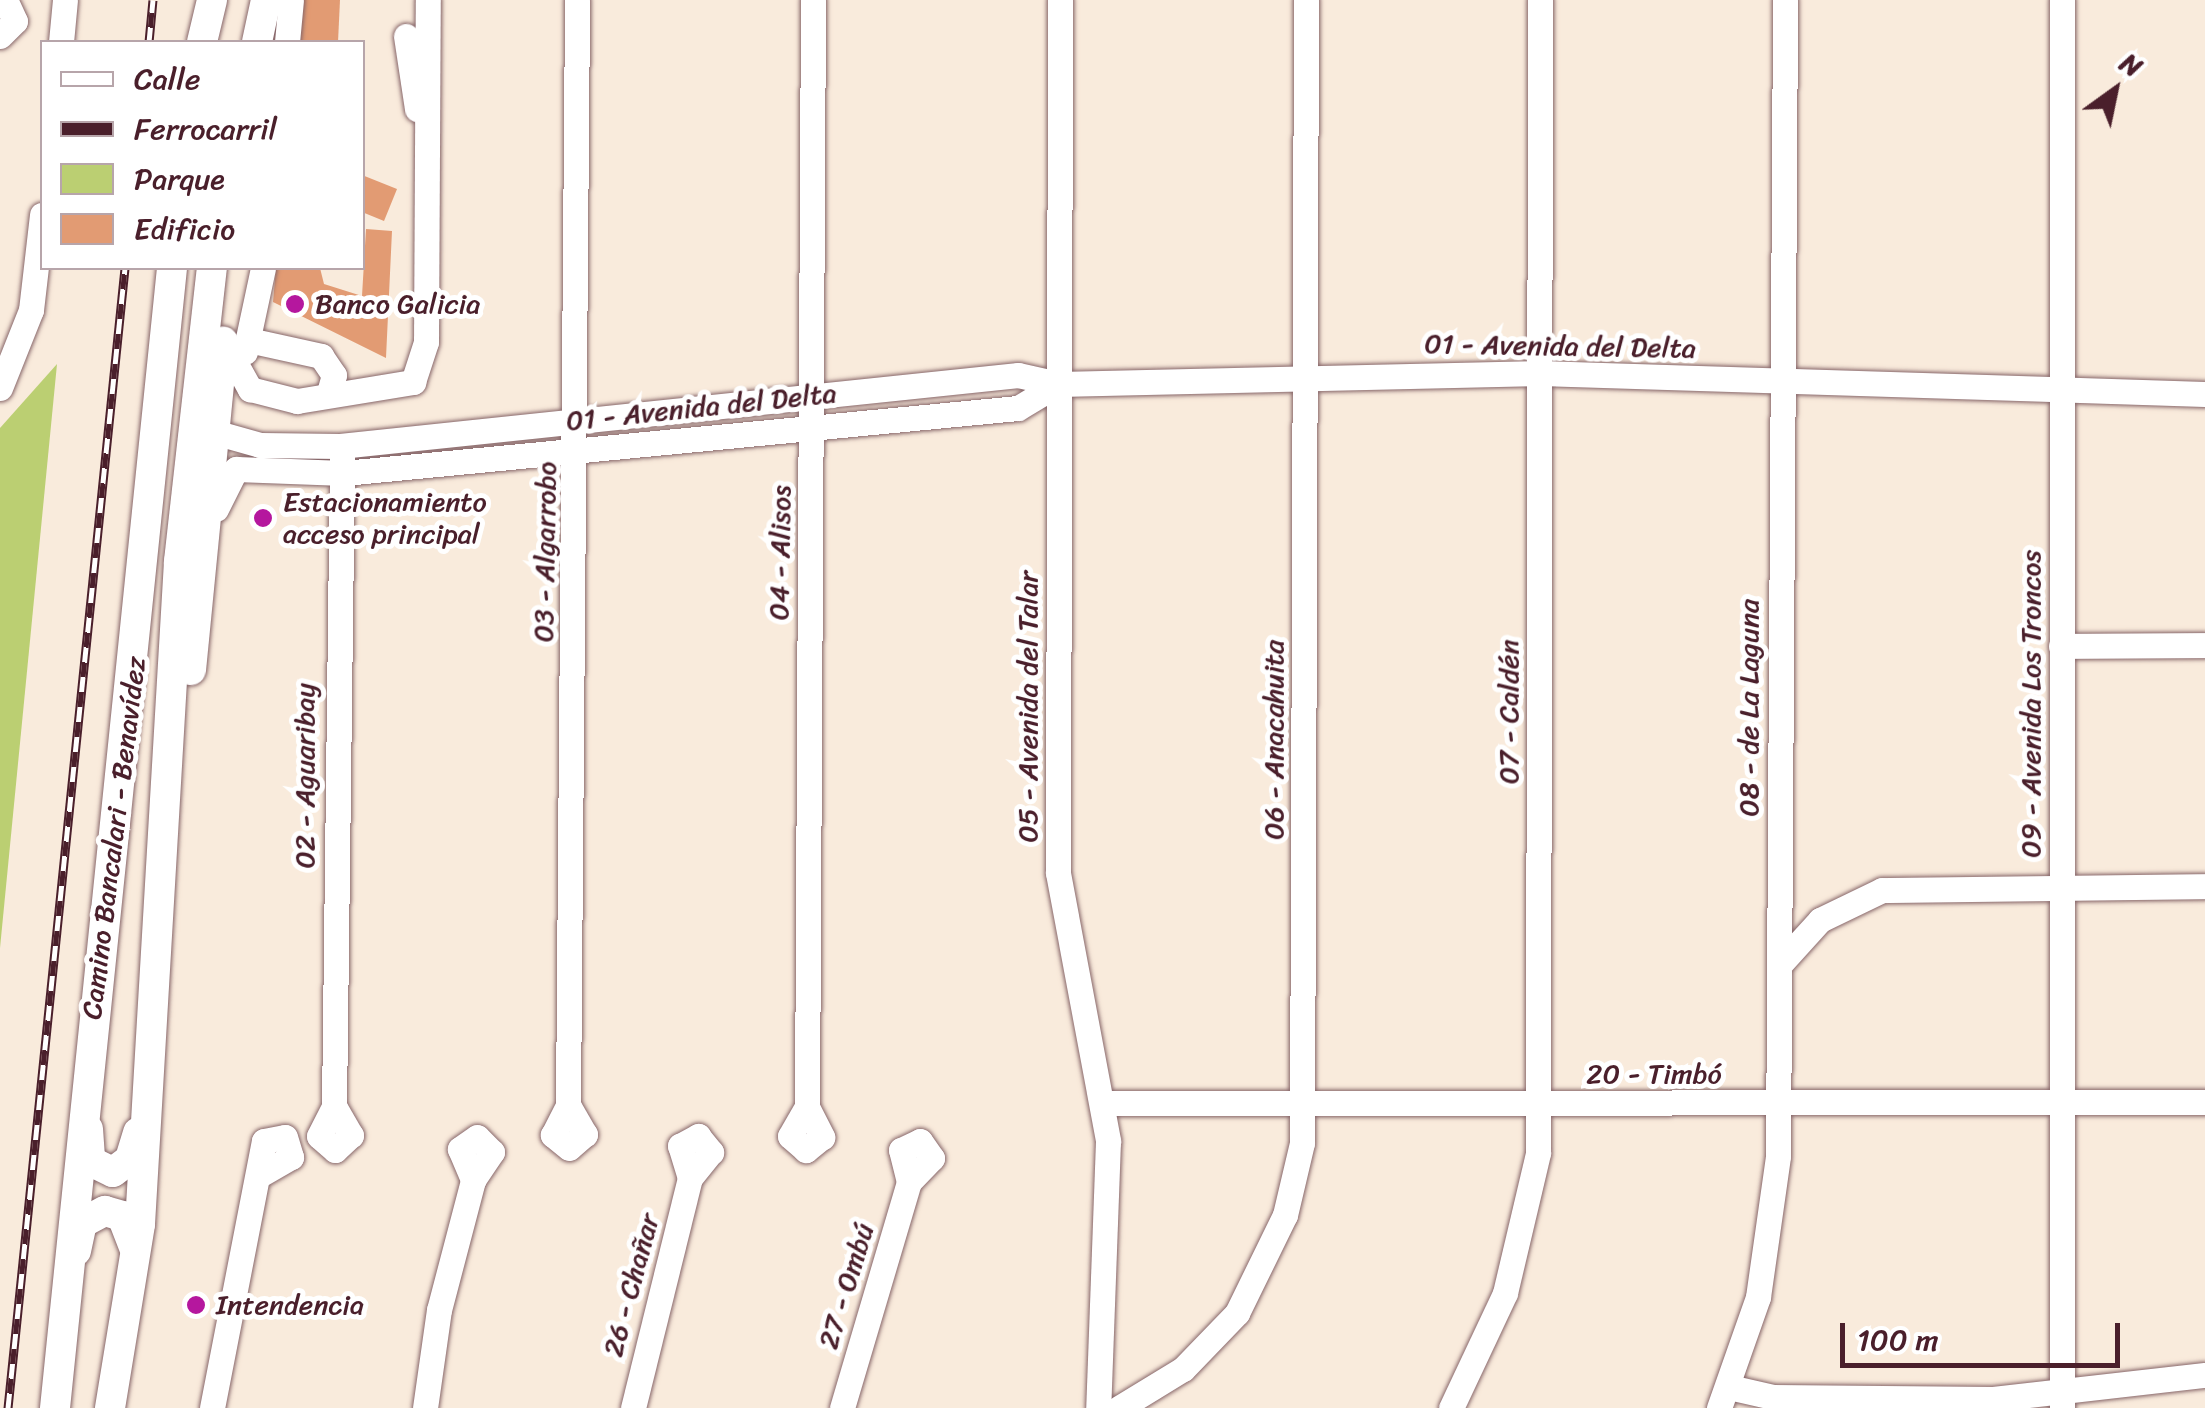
<!DOCTYPE html>
<html>
<head>
<meta charset="utf-8">
<style>
  body { margin:0 }
  #map { position:relative; width:2205px; height:1408px; overflow:hidden; background:#f9ebdc; font-family:Sriracha,sans-serif }
  div>[style] { position:absolute }
  [style*='--x'] { left:calc(var(--x)*1px); top:calc(var(--y)*1px); width:calc(var(--w)*1px); rotate:calc(var(--a)*1deg) }
  .green>* { inset:0; background:#bbcf72 }
  .building>* { inset:0; background:#e29b73 }
  .roads { filter:drop-shadow(0 0 2px #876669) drop-shadow(0 0 2px #876669) }
  .minor>* { height:25px; margin:-12.5px; padding:0 12.5px; transform-origin:12.5px; border-radius:12.5px; background:#fff }
  .major>* { height:30px; margin:-15px; padding:0 15px; transform-origin:15px; border-radius:15px; background:#fff }
  .rail>* { height:9px; margin-top:-4.5px; transform-origin:0; background:repeating-linear-gradient(90deg,#fff 0 15px,#4a1f2b 0 30px); box-sizing:border-box; border-block:2px solid #4a1f2b }
  .dots>* { width:28px; height:28px; translate:-50% -50%; box-sizing:border-box; border:5px solid #fff; border-radius:50% }
  span { translate:-50% -50%; white-space:nowrap; text-align:center; line-height:1.15; -webkit-text-stroke:10px #fff; paint-order:stroke }
  .poi-label { font-size:28px; color:#4a1f2b }
  .left { translate:0 -50%; text-align:left }
  .street-label { font-size:28px; color:#4a1f2b }
  .legend { position:absolute; left:40px; top:40px; width:325px; height:230px; box-sizing:border-box; background:#fff; border:2px solid #b7a5aa; margin:0; padding:12px 18px; list-style:none; font-size:30px; color:#4a1f2b }
  .legend li { display:flex; align-items:center; gap:20px; height:50px }
  .legend b { width:50px; border:2px solid #b7a5aa }
  .north { position:absolute; left:2065px; top:40px; width:100px; height:100px; -webkit-text-stroke:8px #fff; paint-order:stroke; rotate:33deg; font-size:28px; font-weight:700; line-height:40px; text-align:center; color:#4a1f2b }
  .north::after { content:''; display:block; margin:auto; width:35px; height:45px; background:#4a1f2b; clip-path:polygon(50% 0,100% 100%,50% 72%,0 100%) }
  .scale { position:absolute; left:1840px; top:1323px; width:280px; height:45px; box-sizing:border-box; border:5px solid #4a1f2b; border-top:0; padding-left:12px; font-size:30px; line-height:35px; white-space:nowrap; color:#4a1f2b; -webkit-text-stroke:8px #fff; paint-order:stroke }
</style>
</head>
<body>
<div id="map">
  <div class="green">
    <i style="clip-path:polygon(57px 364px,0 948px,0 428px)"></i>
  </div>
  <div class="building">
    <i style="clip-path:polygon(303px 0,340px 0,338px 42px,298px 42px)"></i>
    <i style="clip-path:polygon(362px 175px,397px 189px,384px 221px,362px 212px)"></i>
    <i style="clip-path:polygon(366px 229px,392px 231px,386px 358px,273px 302px,276px 268px,320px 268px,324px 284px,362px 296px)"></i>
  </div>
  <div class="roads">
    <div class="minor">
      <i style="--x:1060;--y:0;--w:873;--a:90.13"></i>
      <i style="--x:1058;--y:873;--w:273;--a:79.4"></i>
      <i style="--x:1108;--y:1141;--w:267;--a:92.1"></i>
      <i style="--x:0;--y:36;--w:21;--a:-45"></i>
      <i style="--x:15;--y:21;--w:23;--a:-115"></i>
      <i style="--x:406;--y:36;--w:74;--a:81.4"></i>
      <i style="--x:61;--y:42;--w:42;--a:-84.6"></i>
      <i style="--x:287;--y:42;--w:42;--a:-84.6"></i>
      <i style="--x:253;--y:341;--w:70;--a:12.4"></i>
      <i style="--x:321;--y:356;--w:23;--a:56"></i>
      <i style="--x:334;--y:375;--w:19;--a:106"></i>
      <i style="--x:245;--y:352;--w:86;--a:-77.9"></i>
      <i style="--x:236;--y:364;--w:29;--a:61"></i>
      <i style="--x:250;--y:389;--w:49;--a:14.3"></i>
      <i style="--x:297;--y:401;--w:118;--a:-9.3"></i>
      <i style="--x:413;--y:382;--w:42;--a:-72"></i>
      <i style="--x:426;--y:342;--w:342;--a:-89.7"></i>
      <i style="--x:0;--y:388;--w:84;--a:-68.3"></i>
      <i style="--x:31;--y:310;--w:96;--a:-83.4"></i>
      <i style="--x:214;--y:432;--w:48;--a:15.8"></i>
      <i style="--x:260;--y:445;--w:80;--a:0.7"></i>
      <i style="--x:340;--y:446;--w:682;--a:-5.98"></i>
      <i style="--x:1018;--y:375;--w:41;--a:12.7"></i>
      <i style="--x:1058;--y:384;--w:484;--a:-1.3"></i>
      <i style="--x:1542;--y:373;--w:663;--a:1.81"></i>
      <i style="--x:216;--y:509;--w:45;--a:-63.4"></i>
      <i style="--x:236;--y:469;--w:108;--a:2.1"></i>
      <i style="--x:344;--y:473;--w:677;--a:-5.51"></i>
      <i style="--x:1018;--y:408;--w:47;--a:-31"></i>
      <i style="--x:2061;--y:646;--w:144;--a:-0.4"></i>
      <i style="--x:1781;--y:963;--w:58;--a:-47.8"></i>
      <i style="--x:1820;--y:920;--w:69;--a:-25.8"></i>
      <i style="--x:1882;--y:890;--w:323;--a:-0.7"></i>
      <i style="--x:1103;--y:1103;--w:1102;--a:-0.05"></i>
      <i style="--x:568;--y:1105;--w:1105;--a:-89.53"></i>
      <i style="--x:568;--y:1105;--w:34;--a:60"></i>
      <i style="--x:585;--y:1134;--w:21;--a:139"></i>
      <i style="--x:569;--y:1148;--w:21;--a:-141"></i>
      <i style="--x:553;--y:1135;--w:34;--a:-63"></i>
      <i style="--x:334;--y:1106;--w:650;--a:-89.29"></i>
      <i style="--x:334;--y:1106;--w:34;--a:60"></i>
      <i style="--x:351;--y:1135;--w:22;--a:137"></i>
      <i style="--x:335;--y:1150;--w:21;--a:-139"></i>
      <i style="--x:319;--y:1136;--w:34;--a:-63"></i>
      <i style="--x:807;--y:1107;--w:1107;--a:-89.69"></i>
      <i style="--x:807;--y:1107;--w:34;--a:63"></i>
      <i style="--x:822;--y:1137;--w:21;--a:141"></i>
      <i style="--x:806;--y:1150;--w:21;--a:-139"></i>
      <i style="--x:790;--y:1136;--w:34;--a:-60"></i>
      <i style="--x:698;--y:1136;--w:21;--a:51"></i>
      <i style="--x:711;--y:1152;--w:33;--a:129"></i>
      <i style="--x:690;--y:1178;--w:34;--a:-107"></i>
      <i style="--x:680;--y:1146;--w:21;--a:-29"></i>
      <i style="--x:920;--y:1141;--w:21;--a:55"></i>
      <i style="--x:932;--y:1158;--w:33;--a:134"></i>
      <i style="--x:909;--y:1182;--w:33;--a:-104"></i>
      <i style="--x:901;--y:1150;--w:21;--a:-25"></i>
      <i style="--x:1729;--y:1387;--w:45;--a:12.8"></i>
      <i style="--x:1773;--y:1397;--w:220;--a:0.5"></i>
      <i style="--x:1993;--y:1399;--w:213;--a:-6.5"></i>
      <i style="--x:212;--y:1408;--w:272;--a:-79"></i>
      <i style="--x:264;--y:1141;--w:21;--a:-11"></i>
      <i style="--x:285;--y:1137;--w:21;--a:73"></i>
      <i style="--x:291;--y:1157;--w:34;--a:150"></i>
      <i style="--x:425;--y:1408;--w:99;--a:-81.9"></i>
      <i style="--x:439;--y:1310;--w:134;--a:-75.3"></i>
      <i style="--x:473;--y:1180;--w:34;--a:-56"></i>
      <i style="--x:492;--y:1152;--w:21;--a:-135"></i>
      <i style="--x:477;--y:1137;--w:21;--a:145"></i>
      <i style="--x:460;--y:1149;--w:34;--a:67"></i>
      <i style="--x:633;--y:1408;--w:237;--a:-76.1"></i>
      <i style="--x:842;--y:1408;--w:236;--a:-73.5"></i>
      <i style="--x:1119;--y:1408;--w:75;--a:-31.4"></i>
      <i style="--x:1183;--y:1369;--w:78;--a:-46"></i>
      <i style="--x:1237;--y:1313;--w:109;--a:-63.9"></i>
      <i style="--x:1285;--y:1215;--w:74;--a:-76.7"></i>
      <i style="--x:1302;--y:1143;--w:1143;--a:-89.8"></i>
      <i style="--x:1451;--y:1408;--w:127;--a:-64.8"></i>
      <i style="--x:1505;--y:1293;--w:144;--a:-76.7"></i>
      <i style="--x:1538;--y:1153;--w:1153;--a:-89.9"></i>
      <i style="--x:1719;--y:1408;--w:118;--a:-70.6"></i>
      <i style="--x:1758;--y:1297;--w:142;--a:-81.9"></i>
      <i style="--x:1778;--y:1156;--w:1156;--a:-89.65"></i>
      <i style="--x:2062;--y:1408;--w:1408;--a:-90"></i>
    </div>
    <div class="major">
      <i style="--x:202;--y:42;--w:43;--a:-76.6"></i>
      <i style="--x:257;--y:42;--w:43;--a:-77.9"></i>
      <i style="--x:191;--y:670;--w:330;--a:-84.4"></i>
      <i style="--x:88;--y:1129;--w:32;--a:86"></i>
      <i style="--x:90;--y:1161;--w:25;--a:26"></i>
      <i style="--x:113;--y:1172;--w:21;--a:-37"></i>
      <i style="--x:130;--y:1159;--w:28;--a:-73"></i>
      <i style="--x:76;--y:1251;--w:29;--a:-78"></i>
      <i style="--x:82;--y:1223;--w:26;--a:-28"></i>
      <i style="--x:105;--y:1211;--w:18;--a:16"></i>
      <i style="--x:122;--y:1216;--w:34;--a:69"></i>
      <i style="--x:55;--y:1408;--w:1146;--a:-84.14"></i>
      <i style="--x:110;--y:1408;--w:186;--a:-80.7"></i>
      <i style="--x:140;--y:1224;--w:664;--a:-86.63"></i>
      <i style="--x:179;--y:561;--w:295;--a:-83.6"></i>
    </div>
  </div>
  <div class="rail">
    <i style="--x:149;--y:42;--w:42;--a:-84.6"></i>
    <i style="--x:8;--y:1408;--w:1146;--a:-84.14"></i>
  </div>
  <div class="dots">
    <i style="left:295px;top:304px;background:#b5179e"></i>
    <i style="left:263px;top:518px;background:#b5179e"></i>
    <i style="left:196px;top:1305px;background:#b5179e"></i>
  </div>
  <div class="poi-label">
    <span class="left" style="left:315px;top:304px">Banco Galicia</span>
    <span class="left" style="left:283px;top:518px">Estacionamiento<br>acceso principal</span>
    <span class="left" style="left:216px;top:1305px">Intendencia</span>
  </div>
  <div class="street-label">
    <span style="left:1560px;top:346px;rotate:1deg">01 - Avenida del Delta</span>
    <span style="left:701px;top:407px;rotate:-6deg">01 - Avenida del Delta</span>
    <span style="left:545px;top:552px;rotate:-89deg">03 - Algarrobo</span>
    <span style="left:780px;top:553px;rotate:-89deg">04 - Alisos</span>
    <span style="left:2031px;top:704px;rotate:-90deg">09 - Avenida Los Troncos</span>
    <span style="left:1028px;top:707px;rotate:-90deg">05 - Avenida del Talar</span>
    <span style="left:1749px;top:708px;rotate:-90deg">08 - de La Laguna</span>
    <span style="left:1509px;top:712px;rotate:-90deg">07 - Caldén</span>
    <span style="left:1274px;top:740px;rotate:-90deg">06 - Anacahuita</span>
    <span style="left:305px;top:776px;rotate:-90deg">02 - Aguaribay</span>
    <span style="left:114px;top:838px;rotate:-83deg">Camino Bancalari - Benavídez</span>
    <span style="left:1654px;top:1074px">20 - Timbó</span>
    <span style="left:631px;top:1285px;rotate:-75deg">26 - Chañar</span>
    <span style="left:846px;top:1286px;rotate:-73deg">27 - Ombú</span>
  </div>
  <ul class="legend">
  <li><b style="height:12px;background:#fff"></b>Calle</li>
  <li><b style="height:12px;background:#4a1f2b"></b>Ferrocarril</li>
  <li><b style="height:28px;background:#bbcf72"></b>Parque</li>
  <li><b style="height:28px;background:#e29b73"></b>Edificio</li>
  </ul>
  <div class="north">N</div>
  <div class="scale">100 m</div>
</div>
</body>
</html>
